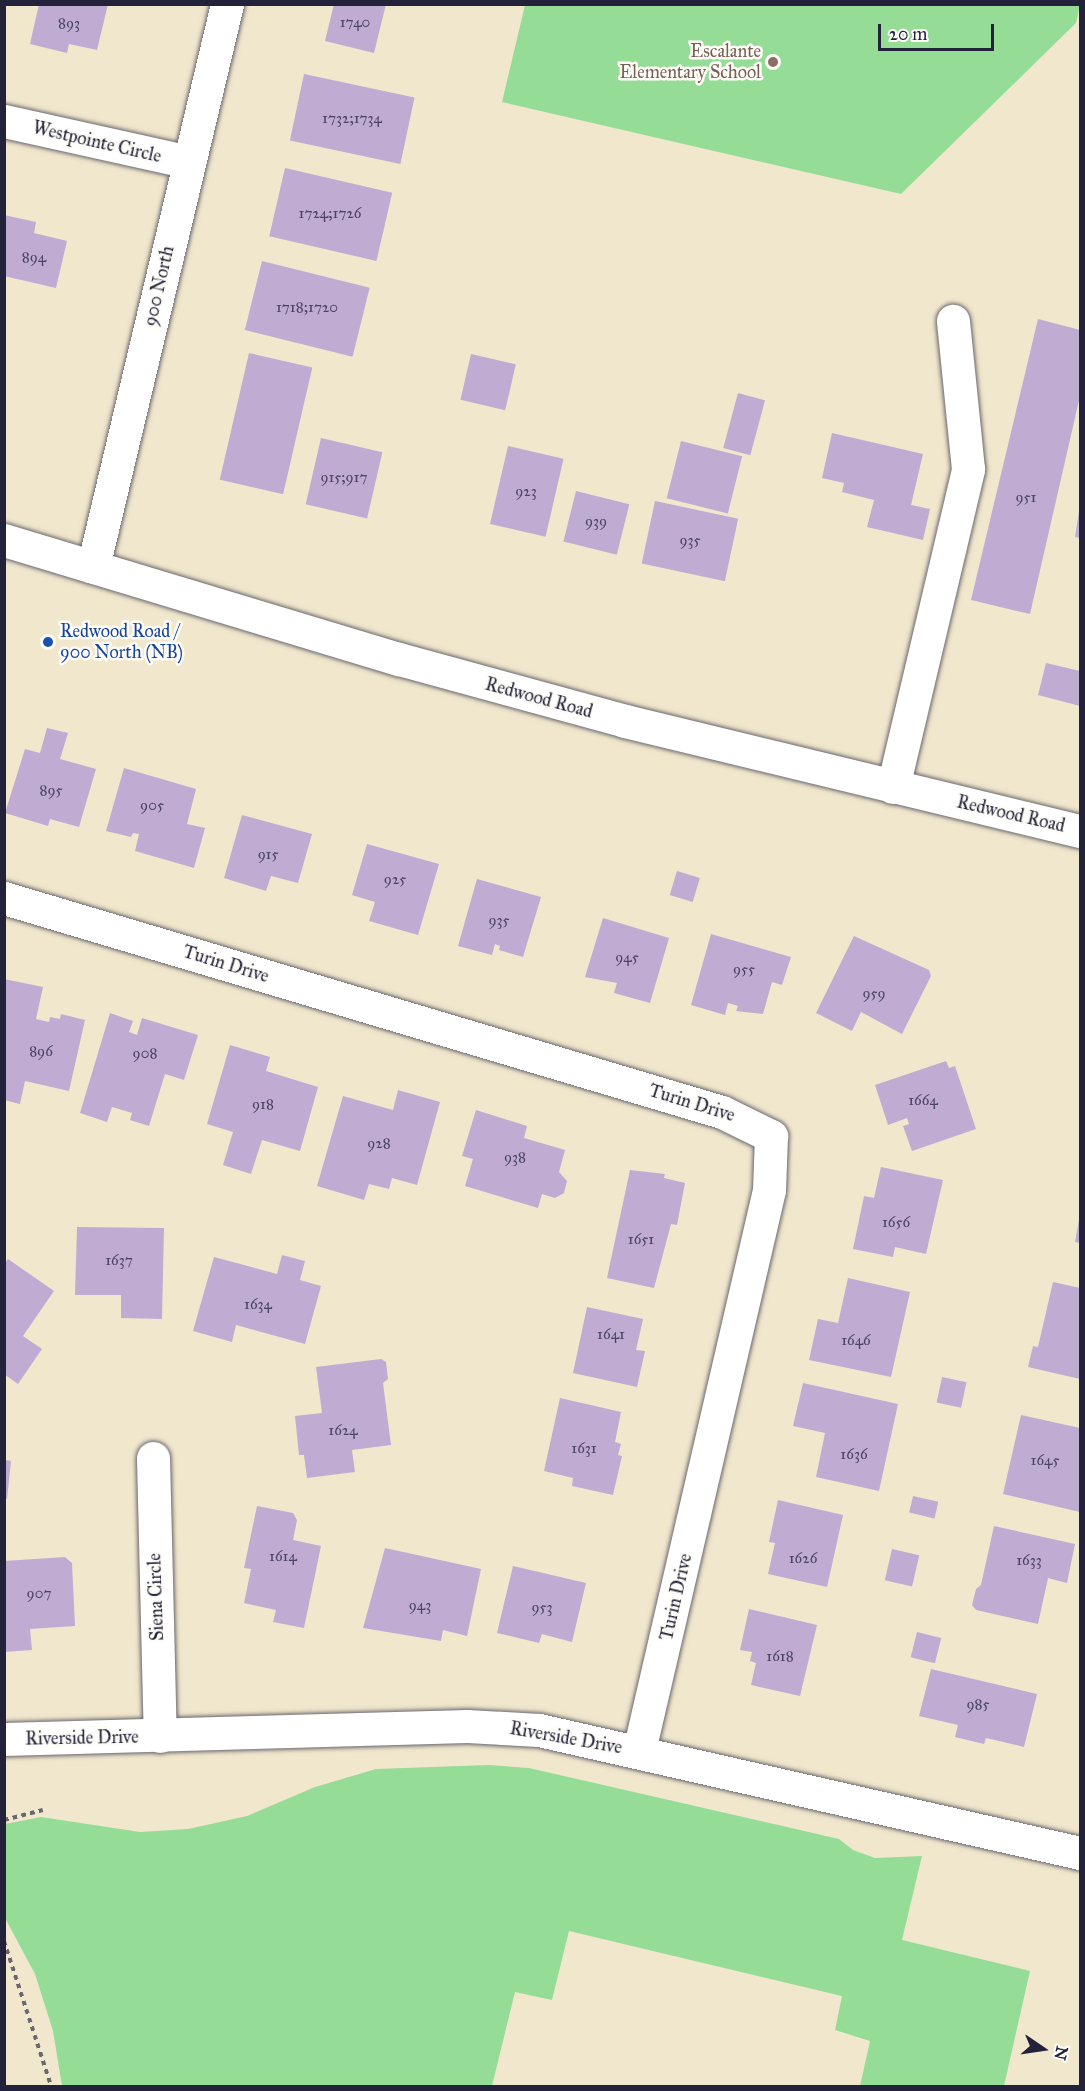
<!DOCTYPE html>
<html>
<head>
<meta charset="utf-8">
<style>
  body { margin:0 }
  #map { position:relative; width:1085px; height:2091px; overflow:hidden; background:#f1e7cd; font-family:"IM FELL Great Primer",serif }
  div>[style] { position:absolute }
  [style*='--x'] { left:calc(var(--x)*1px); top:calc(var(--y)*1px); width:calc(var(--w)*1px); rotate:calc(var(--a)*1deg) }
  .green>* { inset:0; background:#95dd97 }
  .building>* { inset:0; background:#c0abd3; transform-origin:0 0 }
  .path>* { height:4px; margin-top:-2px; transform-origin:0; background:repeating-linear-gradient(90deg,#6a676e 0 4.5px,transparent 0 9px) }
  .roads { filter:drop-shadow(0 0 2px #6a676e) drop-shadow(0 0 2px #6a676e) }
  .minor>* { height:33px; margin:-16.5px; padding:0 16.5px; transform-origin:16.5px; border-radius:16.5px; background:#fff }
  .major>* { height:33px; margin:-16.5px; padding:0 16.5px; transform-origin:16.5px; border-radius:16.5px; background:#fff }
  .dots>* { width:16px; height:16px; translate:-50% -50%; box-sizing:border-box; border:3px solid #fdfcf7; border-radius:50% }
  span { translate:-50% -50%; white-space:nowrap; text-align:center; line-height:1.15; -webkit-text-stroke:5px #fdfcf7; paint-order:stroke }
  .number-label { font-size:15px; color:#4a4461 }
  .number-label span { -webkit-text-stroke-width:0 }
  .education-label { font-size:18px; color:#785e54 }
  .right { translate:-100% -50%; text-align:right }
  .street-label { font-size:18px; color:#22223b }
  .transit-label { font-size:18px; color:#164399 }
  .left { translate:0 -50%; text-align:left }
  .frame { position:absolute; inset:0; border:6px solid #22223b; pointer-events:none }
  .north { position:absolute; left:1013px; top:2019px; width:60px; height:60px; -webkit-text-stroke:4px #fdfcf7; paint-order:stroke; rotate:103deg; font-size:16px; font-weight:700; line-height:24px; text-align:center; color:#22223b }
  .north::after { content:''; display:block; margin:auto; width:21px; height:27px; background:#22223b; clip-path:polygon(50% 0,100% 100%,50% 72%,0 100%) }
  .scale { position:absolute; left:878px; top:24px; width:116px; height:27px; box-sizing:border-box; border:3px solid #22223b; border-top:0; padding-left:8px; font-size:18px; line-height:21px; white-space:nowrap; color:#22223b; -webkit-text-stroke:4px #fdfcf7; paint-order:stroke }
</style>
</head>
<body>
<div id="map">
  <div class="green">
    <i style="clip-path:polygon(525px 5px,525px 4px,1080px 5px,1076px 23px,901px 194px,502px 102px)"></i>
    <i style="clip-path:polygon(489px 1765px,529px 1768px,839px 1839px,853px 1850px,875px 1858px,922px 1856px,902px 1940px,1030px 1971px,1004px 2086px,860px 2086px,870px 2041px,835px 2030px,842px 1996px,569px 1931px,552px 2000px,515px 1992px,492px 2086px,62px 2086px,53px 2031px,35px 1974px,5px 1918px,5px 1824px,41px 1817px,140px 1832px,188px 1829px,247px 1816px,315px 1787px,376px 1769px)"></i>
  </div>
  <div class="building">
    <i style="clip-path:polygon(39px 4px,108px 4px,97px 50px,69px 44px,67px 53px,30px 44px)"></i>
    <i style="clip-path:polygon(334px 4px,386px 4px,374px 53px,325px 41px)"></i>
    <i style="left:304px;top:74px;width:113px;height:68px;rotate:12deg"></i>
    <i style="left:285px;top:168px;width:110px;height:70px;rotate:13deg"></i>
    <i style="clip-path:polygon(4px 215px,36px 222px,34px 233px,67px 241px,56px 288px,4px 276px)"></i>
    <i style="left:262px;top:261px;width:111px;height:71px;rotate:14deg"></i>
    <i style="clip-path:polygon(1038px 319px,1080px 330px,1080px 396px,1030px 614px,971px 600px)"></i>
    <i style="left:249px;top:353px;width:65px;height:130px;rotate:13deg"></i>
    <i style="left:471px;top:354px;width:46px;height:47px;rotate:13deg"></i>
    <i style="left:738px;top:393px;width:28px;height:57px;rotate:15deg"></i>
    <i style="clip-path:polygon(832px 433px,923px 454px,911px 505px,930px 509px,923px 540px,867px 527px,874px 500px,842px 492px,844px 483px,822px 478px)"></i>
    <i style="left:321px;top:438px;width:63px;height:68px;rotate:13deg"></i>
    <i style="left:681px;top:441px;width:63px;height:59px;rotate:14deg"></i>
    <i style="left:508px;top:446px;width:57px;height:80px;rotate:13deg"></i>
    <i style="left:576px;top:491px;width:55px;height:52px;rotate:14deg"></i>
    <i style="left:655px;top:501px;width:85px;height:64px;rotate:12deg"></i>
    <i style="clip-path:polygon(1079px 511px,1080px 511px,1080px 538px,1075px 537px)"></i>
    <i style="clip-path:polygon(1046px 663px,1080px 671px,1080px 706px,1038px 695px)"></i>
    <i style="clip-path:polygon(47px 728px,68px 733px,60px 759px,96px 769px,79px 827px,50px 819px,48px 826px,5px 813px,25px 749px,40px 753px)"></i>
    <i style="clip-path:polygon(124px 768px,196px 789px,187px 824px,205px 828px,194px 868px,135px 851px,139px 834px,133px 833px,131px 837px,106px 831px)"></i>
    <i style="clip-path:polygon(242px 815px,312px 834px,298px 883px,271px 876px,266px 891px,224px 878px)"></i>
    <i style="clip-path:polygon(367px 844px,439px 864px,418px 935px,369px 921px,375px 902px,352px 895px)"></i>
    <i style="left:677px;top:871px;width:24px;height:25px;rotate:17deg"></i>
    <i style="clip-path:polygon(477px 879px,541px 897px,523px 957px,499px 950px,500px 946px,495px 944px,492px 955px,458px 946px)"></i>
    <i style="clip-path:polygon(603px 918px,669px 938px,650px 1003px,614px 993px,617px 983px,585px 977px)"></i>
    <i style="clip-path:polygon(711px 934px,791px 957px,782px 985px,772px 982px,763px 1014px,736px 1011px,738px 1006px,728px 1003px,725px 1015px,691px 1005px)"></i>
    <i style="clip-path:polygon(854px 936px,929px 970px,931px 976px,902px 1034px,861px 1012px,852px 1031px,816px 1013px)"></i>
    <i style="clip-path:polygon(4px 979px,43px 987px,36px 1019px,49px 1022px,50px 1017px,60px 1019px,61px 1014px,85px 1020px,69px 1091px,25px 1081px,20px 1104px,4px 1100px)"></i>
    <i style="clip-path:polygon(110px 1013px,133px 1021px,129px 1032px,137px 1035px,142px 1018px,198px 1035px,184px 1080px,165px 1074px,149px 1126px,130px 1120px,132px 1113px,112px 1107px,107px 1122px,80px 1113px)"></i>
    <i style="clip-path:polygon(230px 1045px,270px 1057px,266px 1071px,318px 1087px,300px 1151px,262px 1140px,251px 1174px,223px 1165px,233px 1132px,207px 1124px)"></i>
    <i style="clip-path:polygon(946px 1061px,949px 1068px,955px 1066px,976px 1129px,912px 1151px,903px 1126px,909px 1124px,907px 1118px,888px 1125px,875px 1085px)"></i>
    <i style="clip-path:polygon(398px 1090px,440px 1102px,417px 1185px,392px 1178px,389px 1189px,369px 1184px,364px 1200px,317px 1186px,343px 1096px,393px 1110px)"></i>
    <i style="clip-path:polygon(476px 1110px,527px 1126px,524px 1138px,565px 1150px,559px 1172px,567px 1181px,564px 1193px,555px 1198px,542px 1194px,538px 1208px,465px 1186px,473px 1159px,462px 1156px)"></i>
    <i style="clip-path:polygon(881px 1167px,943px 1180px,926px 1254px,895px 1247px,893px 1257px,853px 1249px,864px 1196px,874px 1198px)"></i>
    <i style="clip-path:polygon(630px 1170px,665px 1174px,664px 1178px,685px 1183px,677px 1225px,671px 1224px,654px 1288px,607px 1278px)"></i>
    <i style="clip-path:polygon(1079px 1220px,1080px 1221px,1080px 1243px,1075px 1242px)"></i>
    <i style="clip-path:polygon(77px 1227px,164px 1228px,162px 1319px,121px 1318px,121px 1295px,75px 1295px)"></i>
    <i style="clip-path:polygon(282px 1255px,305px 1261px,300px 1280px,321px 1286px,305px 1344px,236px 1325px,232px 1342px,193px 1331px,214px 1257px,277px 1274px)"></i>
    <i style="clip-path:polygon(8px 1259px,54px 1291px,23px 1336px,42px 1349px,18px 1384px,4px 1374px,4px 1264px)"></i>
    <i style="clip-path:polygon(848px 1278px,910px 1292px,891px 1377px,809px 1360px,818px 1319px,838px 1323px)"></i>
    <i style="clip-path:polygon(1053px 1282px,1080px 1288px,1080px 1379px,1028px 1367px,1033px 1346px,1038px 1347px)"></i>
    <i style="clip-path:polygon(587px 1307px,643px 1319px,636px 1350px,645px 1351px,637px 1387px,573px 1373px)"></i>
    <i style="clip-path:polygon(381px 1359px,386px 1362px,388px 1379px,383px 1383px,391px 1445px,352px 1450px,355px 1472px,307px 1478px,304px 1455px,299px 1455px,295px 1416px,322px 1413px,316px 1367px)"></i>
    <i style="left:942px;top:1377px;width:25px;height:26px;rotate:12deg"></i>
    <i style="clip-path:polygon(803px 1383px,898px 1404px,879px 1491px,816px 1477px,825px 1433px,793px 1426px)"></i>
    <i style="clip-path:polygon(560px 1398px,621px 1412px,615px 1442px,621px 1444px,618px 1455px,622px 1456px,613px 1495px,572px 1486px,573px 1478px,544px 1471px)"></i>
    <i style="clip-path:polygon(1021px 1415px,1080px 1428px,1080px 1512px,1003px 1494px)"></i>
    <i style="clip-path:polygon(4px 1460px,11px 1461px,7px 1499px,4px 1499px)"></i>
    <i style="left:913px;top:1496px;width:26px;height:17px;rotate:13deg"></i>
    <i style="clip-path:polygon(778px 1500px,843px 1515px,827px 1587px,768px 1574px,775px 1543px,769px 1542px)"></i>
    <i style="clip-path:polygon(257px 1506px,293px 1513px,297px 1520px,293px 1540px,321px 1546px,304px 1628px,273px 1622px,276px 1610px,244px 1603px,251px 1569px,244px 1568px)"></i>
    <i style="clip-path:polygon(994px 1526px,1075px 1544px,1067px 1583px,1048px 1578px,1038px 1624px,976px 1610px,972px 1605px,976px 1589px,981px 1585px)"></i>
    <i style="clip-path:polygon(385px 1548px,481px 1569px,467px 1636px,443px 1630px,441px 1641px,363px 1628px)"></i>
    <i style="left:892px;top:1549px;width:28px;height:32px;rotate:13deg"></i>
    <i style="clip-path:polygon(65px 1557px,72px 1563px,75px 1626px,30px 1629px,32px 1650px,4px 1652px,4px 1561px)"></i>
    <i style="clip-path:polygon(513px 1566px,586px 1583px,572px 1642px,542px 1634px,539px 1643px,497px 1633px)"></i>
    <i style="clip-path:polygon(749px 1609px,817px 1625px,800px 1696px,751px 1685px,756px 1663px,750px 1661px,752px 1652px,740px 1650px)"></i>
    <i style="left:917px;top:1632px;width:25px;height:26px;rotate:14deg"></i>
    <i style="clip-path:polygon(931px 1669px,1037px 1694px,1024px 1747px,986px 1738px,984px 1744px,955px 1737px,958px 1725px,919px 1716px)"></i>
  </div>
  <div class="path">
    <i style="--x:4;--y:1820;--w:40;--a:-14.4"></i>
    <i style="--x:4;--y:1941;--w:152;--a:72"></i>
  </div>
  <div class="roads">
    <div class="minor">
      <i style="--x:4;--y:121;--w:189;--a:12.5"></i>
      <i style="--x:93;--y:567;--w:579;--a:-76.61"></i>
      <i style="--x:893;--y:787;--w:327;--a:-76.7"></i>
      <i style="--x:968;--y:469;--w:149;--a:-95.8"></i>
      <i style="--x:4;--y:898;--w:749;--a:16.6"></i>
      <i style="--x:722;--y:1112;--w:55;--a:26.1"></i>
      <i style="--x:771;--y:1136;--w:54;--a:92.1"></i>
      <i style="--x:769;--y:1190;--w:576;--a:103.05"></i>
      <i style="--x:153;--y:1458;--w:278;--a:88.6"></i>
      <i style="--x:4;--y:1739;--w:463;--a:-1.6"></i>
      <i style="--x:467;--y:1726;--w:72;--a:3.2"></i>
      <i style="--x:539;--y:1730;--w:555;--a:12.81"></i>
    </div>
    <div class="major">
      <i style="--x:4;--y:540;--w:413;--a:16.8"></i>
      <i style="--x:399;--y:659;--w:234;--a:15.3"></i>
      <i style="--x:625;--y:721;--w:468;--a:13.6"></i>
    </div>
  </div>
  <div class="dots">
    <i style="left:773px;top:62px;background:#8d6e63"></i>
    <i style="left:48px;top:642px;background:#1a4fb4"></i>
  </div>
  <div class="number-label">
    <span style="left:355px;top:23px">1740</span>
    <span style="left:69px;top:24px">893</span>
    <span style="left:352px;top:119px">1732;1734</span>
    <span style="left:330px;top:214px">1724;1726</span>
    <span style="left:34px;top:258px">894</span>
    <span style="left:307px;top:308px">1718;1720</span>
    <span style="left:344px;top:478px">915;917</span>
    <span style="left:526px;top:492px">923</span>
    <span style="left:1026px;top:498px">951</span>
    <span style="left:596px;top:522px">939</span>
    <span style="left:690px;top:541px">935</span>
    <span style="left:51px;top:791px">895</span>
    <span style="left:152px;top:806px">905</span>
    <span style="left:268px;top:855px">915</span>
    <span style="left:395px;top:880px">925</span>
    <span style="left:499px;top:921px">935</span>
    <span style="left:627px;top:958px">945</span>
    <span style="left:744px;top:970px">955</span>
    <span style="left:874px;top:994px">959</span>
    <span style="left:41px;top:1052px">896</span>
    <span style="left:145px;top:1054px">908</span>
    <span style="left:923px;top:1101px">1664</span>
    <span style="left:263px;top:1105px">918</span>
    <span style="left:379px;top:1144px">928</span>
    <span style="left:515px;top:1158px">938</span>
    <span style="left:896px;top:1223px">1656</span>
    <span style="left:641px;top:1240px">1651</span>
    <span style="left:119px;top:1261px">1637</span>
    <span style="left:258px;top:1305px">1634</span>
    <span style="left:611px;top:1335px">1641</span>
    <span style="left:856px;top:1341px">1646</span>
    <span style="left:343px;top:1431px">1624</span>
    <span style="left:584px;top:1449px">1631</span>
    <span style="left:854px;top:1455px">1636</span>
    <span style="left:1045px;top:1461px">1645</span>
    <span style="left:283px;top:1557px">1614</span>
    <span style="left:803px;top:1559px">1626</span>
    <span style="left:1029px;top:1561px">1633</span>
    <span style="left:39px;top:1594px">907</span>
    <span style="left:420px;top:1606px">943</span>
    <span style="left:542px;top:1608px">953</span>
    <span style="left:780px;top:1657px">1618</span>
    <span style="left:978px;top:1705px">985</span>
  </div>
  <div class="education-label">
    <span class="right" style="left:761px;top:62px">Escalante<br>Elementary School</span>
  </div>
  <div class="street-label">
    <span style="left:97px;top:142px;rotate:13deg">Westpointe Circle</span>
    <span style="left:159px;top:286px;rotate:-77deg">900 North</span>
    <span style="left:539px;top:698px;rotate:15deg">Redwood Road</span>
    <span style="left:1011px;top:814px;rotate:13deg">Redwood Road</span>
    <span style="left:226px;top:964px;rotate:17deg">Turin Drive</span>
    <span style="left:692px;top:1103px;rotate:17deg">Turin Drive</span>
    <span style="left:156px;top:1597px;rotate:-92deg">Siena Circle</span>
    <span style="left:676px;top:1597px;rotate:-77deg">Turin Drive</span>
    <span style="left:82px;top:1738px;rotate:-1deg">Riverside Drive</span>
    <span style="left:566px;top:1738px;rotate:10deg">Riverside Drive</span>
  </div>
  <div class="transit-label">
    <span class="left" style="left:60px;top:642px">Redwood Road /<br>900 North (NB)</span>
  </div>
  <div class="frame"></div>
  <div class="north">N</div>
  <div class="scale">20 m</div>
</div>
</body>
</html>
